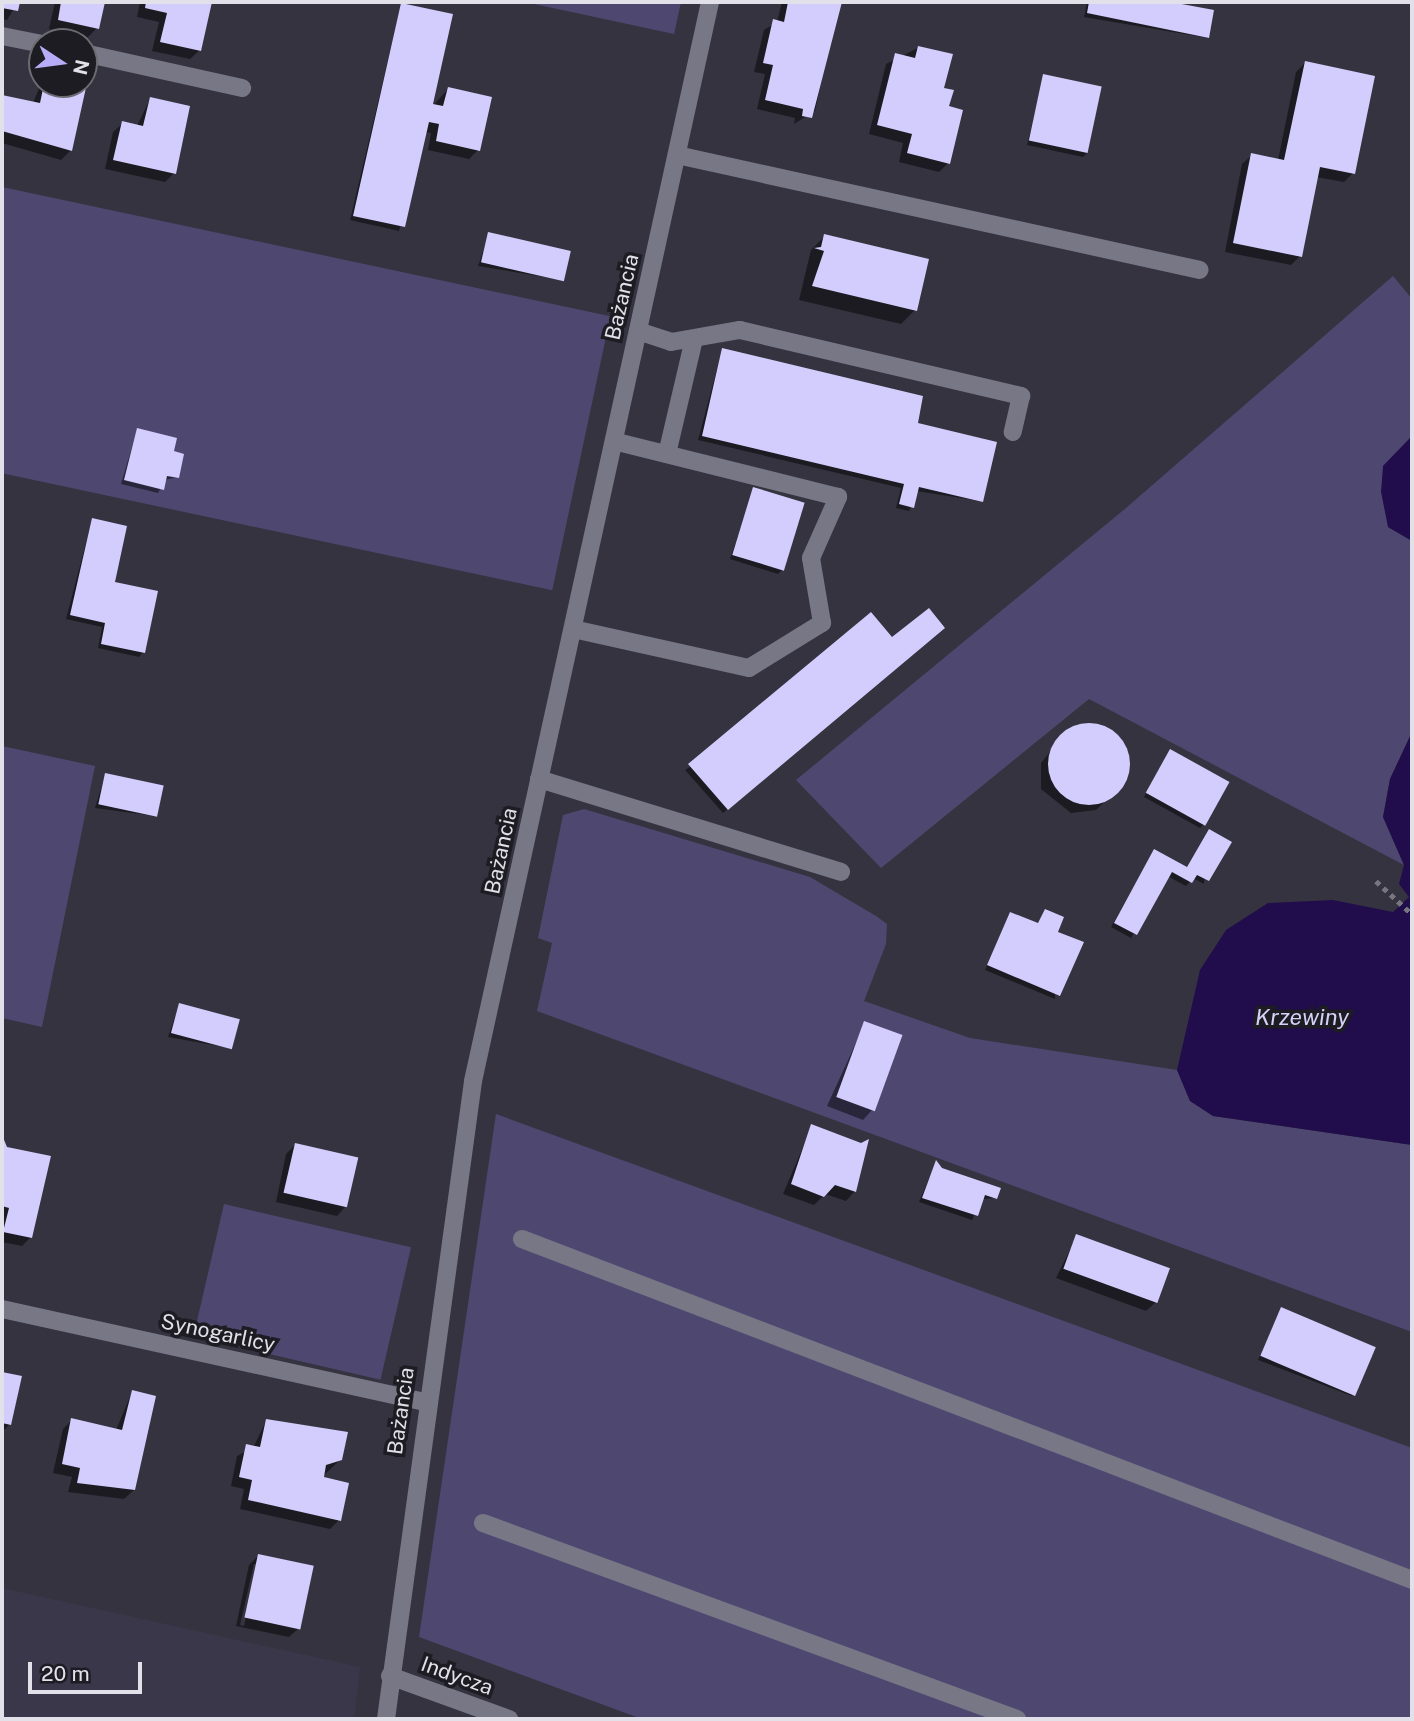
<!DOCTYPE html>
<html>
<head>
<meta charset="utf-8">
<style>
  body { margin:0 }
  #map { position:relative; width:1414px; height:1721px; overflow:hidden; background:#353340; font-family:"Public Sans",sans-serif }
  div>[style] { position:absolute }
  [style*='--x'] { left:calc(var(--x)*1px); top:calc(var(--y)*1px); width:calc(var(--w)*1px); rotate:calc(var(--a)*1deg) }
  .built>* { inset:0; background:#3a374b }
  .green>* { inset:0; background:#4e4871; transform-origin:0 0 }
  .water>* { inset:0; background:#210d4c }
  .shadow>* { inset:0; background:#0007 }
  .building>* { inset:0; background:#d2cdfc; transform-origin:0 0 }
  .round { border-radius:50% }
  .path>* { height:4.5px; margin-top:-2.25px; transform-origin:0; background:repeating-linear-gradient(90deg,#777580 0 5px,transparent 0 10px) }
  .minor>* { height:18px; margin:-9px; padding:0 9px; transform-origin:9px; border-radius:9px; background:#787786 }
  span { translate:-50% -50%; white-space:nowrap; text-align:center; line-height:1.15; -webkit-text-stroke:7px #1c1c22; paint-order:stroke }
  .street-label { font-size:21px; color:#e2e1ea }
  .water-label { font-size:23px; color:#d5d0f8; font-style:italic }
  .frame { position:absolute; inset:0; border:4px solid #e2e1ea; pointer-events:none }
  .north { position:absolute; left:28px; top:28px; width:70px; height:70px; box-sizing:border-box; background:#1c1c22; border:2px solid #6b6b72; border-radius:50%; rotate:103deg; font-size:19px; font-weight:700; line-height:28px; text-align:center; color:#e2e1ea }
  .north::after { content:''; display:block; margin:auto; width:24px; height:32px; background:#b6acf8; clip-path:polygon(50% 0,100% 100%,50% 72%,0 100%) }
  .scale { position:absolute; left:28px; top:1662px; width:114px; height:32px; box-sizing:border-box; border:4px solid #e2e1ea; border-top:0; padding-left:9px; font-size:21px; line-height:24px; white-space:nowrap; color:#e2e1ea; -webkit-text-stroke:5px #1c1c22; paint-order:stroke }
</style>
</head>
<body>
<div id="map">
  <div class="built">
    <i style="clip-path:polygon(2px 1588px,360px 1667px,354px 1719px,2px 1719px)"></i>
  </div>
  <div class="green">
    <i style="clip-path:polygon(525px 2px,681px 2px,674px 34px)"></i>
    <i style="left:2px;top:187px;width:622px;height:280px;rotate:12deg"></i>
    <i style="clip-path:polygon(1393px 276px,1412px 299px,1412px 436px,1383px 466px,1388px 527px,1412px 541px,1412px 732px,1390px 779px,1383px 817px,1404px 865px,1089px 699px,881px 868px,796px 780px,1126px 508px)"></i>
    <i style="clip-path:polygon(2px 746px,95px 766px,42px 1027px,2px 1018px)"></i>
    <i style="clip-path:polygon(584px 809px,810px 877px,876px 916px,887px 924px,886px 944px,864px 1001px,970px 1038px,1177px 1070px,1190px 1101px,1213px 1116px,1412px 1145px,1412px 1332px,537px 1011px,552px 943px,538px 938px,563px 815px)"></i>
    <i style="clip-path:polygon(496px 1114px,1412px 1448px,1412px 1719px,642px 1719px,419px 1637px)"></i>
    <i style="left:224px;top:1204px;width:192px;height:136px;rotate:13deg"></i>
  </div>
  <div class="water">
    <i style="clip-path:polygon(1412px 436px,1412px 541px,1388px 527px,1381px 492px,1383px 466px)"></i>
    <i style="clip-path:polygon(1412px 732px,1412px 1145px,1213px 1116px,1190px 1101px,1177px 1070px,1200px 970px,1226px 930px,1268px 903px,1333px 900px,1393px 912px,1409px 897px,1399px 884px,1404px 865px,1383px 817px,1390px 779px)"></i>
  </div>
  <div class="shadow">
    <i style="clip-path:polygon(2px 2px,18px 2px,7px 20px,2px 19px)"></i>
    <i style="clip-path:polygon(55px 2px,103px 2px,97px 28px,88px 37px,49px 29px)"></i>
    <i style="clip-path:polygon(140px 2px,210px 2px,200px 50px,190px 59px,152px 51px,159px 22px,137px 17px)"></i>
    <i style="clip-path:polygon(782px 2px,838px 2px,815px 111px,794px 124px,795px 118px,757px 109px,765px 74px,754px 72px,764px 30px,777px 22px)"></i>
    <i style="clip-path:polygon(1087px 2px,1162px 2px,1212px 12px,1208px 38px,1084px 17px)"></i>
    <i style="clip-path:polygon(401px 5px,430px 109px,448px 89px,478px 150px,469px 159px,428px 150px,431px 133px,424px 132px,399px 231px,350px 220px)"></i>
    <i style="clip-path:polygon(918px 48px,947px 107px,948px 163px,939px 172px,899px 162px,903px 143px,869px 134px,886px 64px)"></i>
    <i style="clip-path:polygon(1305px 63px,1353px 173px,1344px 182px,1316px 177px,1300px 256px,1291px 265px,1225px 252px,1242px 164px,1252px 155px,1278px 160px,1296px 72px)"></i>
    <i style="clip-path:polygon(1044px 76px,1087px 153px,1083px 157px,1027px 145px)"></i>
    <i style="clip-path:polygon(42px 81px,81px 84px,71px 150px,61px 160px,2px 143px,2px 96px,33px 103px)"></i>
    <i style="clip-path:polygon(150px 99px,174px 173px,165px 182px,105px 169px,113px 132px,123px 123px,137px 126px)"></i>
    <i style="clip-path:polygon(489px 234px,563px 280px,478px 266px)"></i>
    <i style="clip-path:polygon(825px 236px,915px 310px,901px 324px,799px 300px,811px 250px)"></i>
    <i style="clip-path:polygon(722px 350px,916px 425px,981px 501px,916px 491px,909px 511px,896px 508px,901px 488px,698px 440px)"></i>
    <i style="clip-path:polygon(137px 430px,172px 453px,177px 477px,165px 480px,158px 493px,121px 484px)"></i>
    <i style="clip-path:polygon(754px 489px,782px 570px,778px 574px,730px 559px)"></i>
    <i style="clip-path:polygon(92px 520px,143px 652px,139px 657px,98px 648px,102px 627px,66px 619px)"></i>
    <i style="clip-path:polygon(939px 632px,723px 813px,685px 770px,892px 639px)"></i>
    <i style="clip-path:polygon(1091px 724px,1123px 744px,1125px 782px,1096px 810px,1071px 813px,1041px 789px,1041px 763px,1066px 732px)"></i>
    <i style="clip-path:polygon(1170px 752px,1204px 824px,1200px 828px,1144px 797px)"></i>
    <i style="clip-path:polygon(105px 775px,155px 816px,95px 808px)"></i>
    <i style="clip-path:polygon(1209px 831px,1204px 884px,1193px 878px,1186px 886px,1167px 876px,1131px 938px,1111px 927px,1154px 851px,1186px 868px)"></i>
    <i style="clip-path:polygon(1045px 911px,1055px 933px,1055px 999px,985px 970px,1010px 914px,1037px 925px)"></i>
    <i style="clip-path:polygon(179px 1005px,230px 1048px,168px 1037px)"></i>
    <i style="clip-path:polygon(865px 1023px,872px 1110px,863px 1120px,827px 1106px)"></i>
    <i style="clip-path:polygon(812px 1126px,861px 1145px,868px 1141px,855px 1191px,846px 1201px,825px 1194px,814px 1205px,783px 1194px)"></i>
    <i style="clip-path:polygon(2px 1138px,31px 1237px,22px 1246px,2px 1242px)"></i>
    <i style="clip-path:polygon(295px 1145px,346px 1206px,337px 1216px,276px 1202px,286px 1154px)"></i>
    <i style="clip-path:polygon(936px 1162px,941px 1169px,996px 1198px,982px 1199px,972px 1220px,919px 1202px)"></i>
    <i style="clip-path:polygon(1077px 1236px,1156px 1302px,1146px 1311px,1056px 1278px)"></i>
    <i style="clip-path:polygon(1281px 1309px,1356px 1392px,1352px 1396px,1258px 1360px)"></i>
    <i style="clip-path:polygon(2px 1374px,20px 1378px,10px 1424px,2px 1432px)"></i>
    <i style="clip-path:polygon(132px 1392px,134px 1490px,124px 1499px,68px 1492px,72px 1477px,53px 1473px,63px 1429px,72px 1420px,116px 1430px)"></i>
    <i style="clip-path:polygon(266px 1421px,340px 1460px,321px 1478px,339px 1520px,330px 1529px,240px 1509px,244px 1489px,231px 1486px,237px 1456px,253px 1448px)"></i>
    <i style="clip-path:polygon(evenodd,258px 1556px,299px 1628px,289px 1637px,236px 1626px,249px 1565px,258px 1556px,254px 1564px,257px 1564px,244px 1626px,240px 1625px,254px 1564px)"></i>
  </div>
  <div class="building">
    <i style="clip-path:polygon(2px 2px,20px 2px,18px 11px,2px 8px)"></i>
    <i style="clip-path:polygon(61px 2px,105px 2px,99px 29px,58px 20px)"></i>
    <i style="clip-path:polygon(146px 2px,212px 2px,201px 51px,160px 42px,167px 13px,145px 8px)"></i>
    <i style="clip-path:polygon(788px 2px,842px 2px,812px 118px,802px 116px,803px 109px,765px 100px,773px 65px,763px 63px,773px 19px,784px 22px)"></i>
    <i style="clip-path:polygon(1089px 2px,1171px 2px,1214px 10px,1209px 38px,1087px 13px)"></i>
    <i style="clip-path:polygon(401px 3px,453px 14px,433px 104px,443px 106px,448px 87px,492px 97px,480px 151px,436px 141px,439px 124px,429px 122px,405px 227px,353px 216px)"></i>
    <i style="clip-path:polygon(918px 46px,953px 54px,944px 88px,954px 90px,949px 106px,963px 110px,950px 164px,907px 153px,912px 134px,877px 125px,895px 53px,915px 58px)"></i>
    <i style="clip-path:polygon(1305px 61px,1375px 76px,1355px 174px,1320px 167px,1302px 257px,1233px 243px,1251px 153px,1284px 160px)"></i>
    <i style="left:1043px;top:74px;width:60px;height:68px;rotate:12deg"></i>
    <i style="clip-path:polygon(87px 83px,72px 151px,2px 131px,2px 95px,40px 103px,44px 84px)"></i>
    <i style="clip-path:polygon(150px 97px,190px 106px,176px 174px,113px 160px,122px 121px,143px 126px)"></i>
    <i style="left:488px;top:232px;width:85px;height:31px;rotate:13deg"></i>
    <i style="clip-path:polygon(824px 234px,929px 259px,917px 311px,812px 286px,824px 251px,814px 248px,821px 247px)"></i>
    <i style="clip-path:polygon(722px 348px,923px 396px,918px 423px,997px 442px,983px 502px,919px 487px,914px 508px,899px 504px,904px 484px,702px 436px)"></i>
    <i style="clip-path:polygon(137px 428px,177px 438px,174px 451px,184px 454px,179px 478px,167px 476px,164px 490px,124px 480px)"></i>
    <i style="left:753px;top:487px;width:54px;height:71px;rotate:17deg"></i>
    <i style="clip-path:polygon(92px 518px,127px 526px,115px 582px,158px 591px,145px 653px,101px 644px,105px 623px,70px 615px)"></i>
    <i style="clip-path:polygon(929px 608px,945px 628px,728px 810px,688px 764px,871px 612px,892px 637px)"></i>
    <i class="round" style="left:1048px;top:723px;width:82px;height:82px"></i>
    <i style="left:1170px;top:749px;width:68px;height:50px;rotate:29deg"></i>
    <i style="left:105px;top:773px;width:60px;height:32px;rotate:12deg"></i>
    <i style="clip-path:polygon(1209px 829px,1232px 842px,1209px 881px,1197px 875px,1192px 883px,1172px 872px,1137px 935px,1114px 923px,1154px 849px,1187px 867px)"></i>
    <i style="clip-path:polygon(1045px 909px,1064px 917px,1058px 932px,1084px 942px,1060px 996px,987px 965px,1010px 912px,1038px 923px)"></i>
    <i style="left:179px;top:1003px;width:63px;height:31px;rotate:15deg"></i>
    <i style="left:864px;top:1021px;width:41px;height:81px;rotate:20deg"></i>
    <i style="clip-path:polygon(811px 1124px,861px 1143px,869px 1139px,856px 1192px,835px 1185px,824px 1197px,791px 1184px)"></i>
    <i style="clip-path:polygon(2px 1135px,7px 1147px,51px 1156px,32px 1238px,3px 1232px,9px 1208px,2px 1206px)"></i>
    <i style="left:295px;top:1143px;width:65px;height:51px;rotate:13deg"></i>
    <i style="clip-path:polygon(936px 1160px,942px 1168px,1001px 1188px,997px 1199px,985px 1195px,978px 1216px,922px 1198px)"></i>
    <i style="left:1076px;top:1234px;width:100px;height:37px;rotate:20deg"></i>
    <i style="left:1281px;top:1307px;width:103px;height:53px;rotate:23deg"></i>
    <i style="clip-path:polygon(2px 1372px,22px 1376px,11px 1425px,2px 1423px)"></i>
    <i style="clip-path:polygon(132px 1390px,156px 1396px,135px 1490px,77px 1483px,80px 1468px,62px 1464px,71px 1418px,122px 1430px)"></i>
    <i style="clip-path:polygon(266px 1419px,348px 1432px,342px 1460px,326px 1465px,324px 1477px,349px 1483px,341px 1521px,248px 1500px,252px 1480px,239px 1477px,246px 1444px,260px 1447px)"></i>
    <i style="left:258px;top:1554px;width:57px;height:65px;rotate:12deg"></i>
  </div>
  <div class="path">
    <i style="--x:1376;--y:881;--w:49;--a:42.5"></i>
  </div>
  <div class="minor">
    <i style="--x:2;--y:36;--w:41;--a:11.3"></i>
    <i style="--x:84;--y:53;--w:162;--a:12.5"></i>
    <i style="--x:677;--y:155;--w:535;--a:12.4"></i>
    <i style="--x:638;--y:331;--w:35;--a:18"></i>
    <i style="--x:671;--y:342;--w:70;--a:-9.9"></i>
    <i style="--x:740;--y:330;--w:289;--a:13.2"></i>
    <i style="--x:1021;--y:396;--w:37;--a:103"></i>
    <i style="--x:667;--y:454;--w:118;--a:-76.8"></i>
    <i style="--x:573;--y:629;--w:180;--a:12.5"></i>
    <i style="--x:749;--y:668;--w:86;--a:-31.7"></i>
    <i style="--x:822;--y:623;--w:66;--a:-99.6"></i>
    <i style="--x:811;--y:558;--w:67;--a:-66.1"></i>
    <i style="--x:838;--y:497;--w:231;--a:-166"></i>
    <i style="--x:539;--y:779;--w:316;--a:17.1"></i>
    <i style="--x:522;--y:1239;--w:953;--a:20.96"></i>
    <i style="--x:2;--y:1309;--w:433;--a:12.4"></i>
    <i style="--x:483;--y:1523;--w:569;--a:20.16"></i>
    <i style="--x:390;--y:1676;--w:127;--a:19.9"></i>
    <i style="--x:386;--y:1719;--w:644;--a:-82.23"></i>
    <i style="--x:473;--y:1081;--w:1105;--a:-77.61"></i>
  </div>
  <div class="street-label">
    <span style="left:622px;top:297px;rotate:-77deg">Bażancia</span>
    <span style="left:501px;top:851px;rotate:-78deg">Bażancia</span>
    <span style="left:218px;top:1333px;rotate:12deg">Synogarlicy</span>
    <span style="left:401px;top:1411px;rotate:-82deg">Bażancia</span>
    <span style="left:457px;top:1676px;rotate:20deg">Indycza</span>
  </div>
  <div class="water-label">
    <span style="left:1302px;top:1017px">Krzewiny</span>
  </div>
  <div class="frame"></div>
  <div class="north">N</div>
  <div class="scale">20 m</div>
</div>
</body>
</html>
